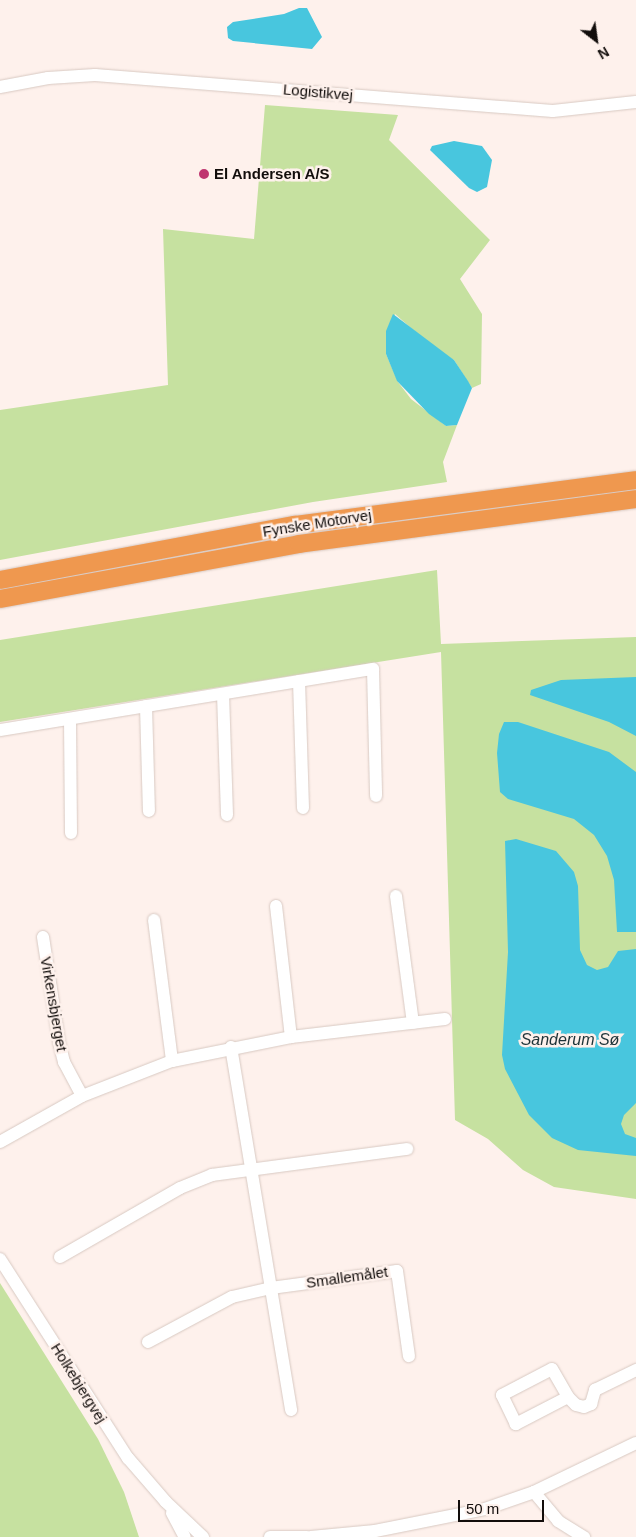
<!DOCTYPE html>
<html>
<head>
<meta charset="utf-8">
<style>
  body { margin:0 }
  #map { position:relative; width:636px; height:1537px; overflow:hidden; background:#fef1ec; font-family:Helvetica,sans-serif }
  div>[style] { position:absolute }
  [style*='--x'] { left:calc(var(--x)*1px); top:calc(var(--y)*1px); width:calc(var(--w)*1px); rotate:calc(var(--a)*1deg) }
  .green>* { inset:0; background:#c6e1a0 }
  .water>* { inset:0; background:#48c6de }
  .roads { filter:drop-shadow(0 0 1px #d8c9c2) drop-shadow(0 0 1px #d8c9c2) }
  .minor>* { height:12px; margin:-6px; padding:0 6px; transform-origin:6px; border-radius:6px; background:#fff }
  .highway>* { height:18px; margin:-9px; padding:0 9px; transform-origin:9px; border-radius:9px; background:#ef984f }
  .dots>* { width:14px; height:14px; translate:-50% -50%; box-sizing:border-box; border:2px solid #fef1ec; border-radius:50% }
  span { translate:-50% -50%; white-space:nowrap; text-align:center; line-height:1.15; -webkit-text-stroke:5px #fef1ec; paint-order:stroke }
  .street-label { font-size:15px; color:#120d0b }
  .poi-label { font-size:15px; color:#120d0b; font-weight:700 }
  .left { translate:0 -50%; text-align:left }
  .water-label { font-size:16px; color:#1e3338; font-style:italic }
  .north { position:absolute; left:571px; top:15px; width:50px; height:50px; -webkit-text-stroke:4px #fef1ec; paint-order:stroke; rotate:150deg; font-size:14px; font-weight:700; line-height:20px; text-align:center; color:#120d0b }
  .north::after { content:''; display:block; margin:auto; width:18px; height:22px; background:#120d0b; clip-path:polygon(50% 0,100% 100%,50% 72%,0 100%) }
  .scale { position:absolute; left:458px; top:1500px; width:86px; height:22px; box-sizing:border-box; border:2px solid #120d0b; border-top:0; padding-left:6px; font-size:15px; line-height:18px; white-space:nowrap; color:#120d0b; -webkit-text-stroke:4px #fef1ec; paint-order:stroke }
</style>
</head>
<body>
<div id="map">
  <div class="green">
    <i style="clip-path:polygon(265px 105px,398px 115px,389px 140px,490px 240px,460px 279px,482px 314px,481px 384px,472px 388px,454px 360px,435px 349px,395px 314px,386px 354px,398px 382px,411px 399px,446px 426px,457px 425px,443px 462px,447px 482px,313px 502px,0 560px,0 410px,168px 385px,163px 229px,254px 239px)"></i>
    <i style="clip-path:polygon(437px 570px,441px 644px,636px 637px,636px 1199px,554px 1187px,523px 1170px,488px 1139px,455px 1120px,441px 652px,0 722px,0 640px)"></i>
    <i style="clip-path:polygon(0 1283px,98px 1439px,124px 1492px,139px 1537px,0 1537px)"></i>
  </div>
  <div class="water">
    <i style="clip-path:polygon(299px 8px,307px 8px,322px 37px,312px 49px,233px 41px,228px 38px,227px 27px,233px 22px,284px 14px)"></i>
    <i style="clip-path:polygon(454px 141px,482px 146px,492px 160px,487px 187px,477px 192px,469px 188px,430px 150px,432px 146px)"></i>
    <i style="clip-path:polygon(393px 314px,454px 360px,468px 381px,472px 388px,457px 425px,446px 426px,429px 414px,397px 381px,386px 354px,386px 331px)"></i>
    <i style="clip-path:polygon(636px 677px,636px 736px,609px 722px,530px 695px,531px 690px,561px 680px)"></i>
    <i style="clip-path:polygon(504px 722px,518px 722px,609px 752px,636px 772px,636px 932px,617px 932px,614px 880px,607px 856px,594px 835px,574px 819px,508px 799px,500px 792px,497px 753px,499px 734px)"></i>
    <i style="clip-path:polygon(516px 839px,556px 851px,574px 872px,578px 886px,580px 950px,587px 965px,597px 970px,608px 967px,618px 951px,636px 949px,636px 1103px,624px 1115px,621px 1124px,625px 1134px,636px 1138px,636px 1156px,578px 1150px,552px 1138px,529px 1115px,505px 1069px,502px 1055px,508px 952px,505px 841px)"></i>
  </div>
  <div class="roads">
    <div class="minor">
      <i style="--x:0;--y:87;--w:49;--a:-10.6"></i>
      <i style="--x:48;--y:78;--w:47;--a:-3.7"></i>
      <i style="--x:95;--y:75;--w:459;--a:4.5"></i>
      <i style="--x:553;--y:111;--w:83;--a:-6.2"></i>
      <i style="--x:299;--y:681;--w:127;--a:88.2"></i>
      <i style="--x:223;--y:694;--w:121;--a:88.1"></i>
      <i style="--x:146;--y:706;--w:105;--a:88.4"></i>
      <i style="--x:70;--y:719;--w:114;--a:89.5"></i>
      <i style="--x:0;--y:730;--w:378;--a:-9.3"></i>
      <i style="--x:373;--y:669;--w:127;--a:88.6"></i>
      <i style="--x:396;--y:896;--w:128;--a:82.4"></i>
      <i style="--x:276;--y:906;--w:132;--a:83.5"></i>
      <i style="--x:154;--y:920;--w:142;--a:82.7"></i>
      <i style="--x:43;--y:937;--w:106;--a:81.3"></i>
      <i style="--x:59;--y:1042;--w:21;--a:76"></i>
      <i style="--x:64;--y:1062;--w:38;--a:62"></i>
      <i style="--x:231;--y:1047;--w:368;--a:80.6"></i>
      <i style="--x:0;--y:1142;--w:94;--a:-29.3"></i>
      <i style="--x:82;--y:1096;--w:97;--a:-21.3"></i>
      <i style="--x:172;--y:1061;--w:121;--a:-11.4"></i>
      <i style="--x:291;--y:1037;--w:155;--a:-6.7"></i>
      <i style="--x:60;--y:1257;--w:138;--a:-29.9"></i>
      <i style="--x:180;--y:1188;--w:35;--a:-22"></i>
      <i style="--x:212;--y:1175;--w:197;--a:-7.6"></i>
      <i style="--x:0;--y:1259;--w:237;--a:57.3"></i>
      <i style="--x:128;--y:1458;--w:58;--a:49.2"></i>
      <i style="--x:166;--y:1502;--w:51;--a:43.4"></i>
      <i style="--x:148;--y:1342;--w:95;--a:-28.2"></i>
      <i style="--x:232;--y:1297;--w:40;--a:-13"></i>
      <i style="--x:271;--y:1288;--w:127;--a:-7.7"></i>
      <i style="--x:397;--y:1271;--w:86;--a:82"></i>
      <i style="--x:568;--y:1397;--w:59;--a:152.6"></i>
      <i style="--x:516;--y:1424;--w:32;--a:-116"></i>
      <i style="--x:502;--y:1395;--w:56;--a:-27.5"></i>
      <i style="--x:552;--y:1369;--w:32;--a:60"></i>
      <i style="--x:568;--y:1397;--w:11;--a:45"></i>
      <i style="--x:576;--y:1405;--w:8;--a:14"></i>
      <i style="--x:584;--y:1407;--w:8;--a:-23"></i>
      <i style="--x:591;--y:1404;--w:15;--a:-74"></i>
      <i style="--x:595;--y:1390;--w:46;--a:-26"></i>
      <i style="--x:534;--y:1492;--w:38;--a:50"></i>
      <i style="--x:558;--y:1521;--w:31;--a:32"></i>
      <i style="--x:172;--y:1513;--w:27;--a:62"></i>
      <i style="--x:270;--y:1537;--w:37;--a:0"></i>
      <i style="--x:311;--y:1537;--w:64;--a:-5.4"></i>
      <i style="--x:375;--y:1531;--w:112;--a:-11.3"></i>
      <i style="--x:485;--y:1509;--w:52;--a:-19.1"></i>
      <i style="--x:534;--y:1492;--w:113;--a:-25.7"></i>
    </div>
    <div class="highway">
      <i style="--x:0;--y:580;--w:300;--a:-10.6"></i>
      <i style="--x:295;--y:525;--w:344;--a:-7.5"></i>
      <i style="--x:0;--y:599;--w:304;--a:-10.4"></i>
      <i style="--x:299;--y:544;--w:340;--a:-7.6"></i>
    </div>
  </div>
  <div class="dots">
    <i style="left:204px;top:174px;background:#bf356f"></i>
  </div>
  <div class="street-label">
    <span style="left:318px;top:92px;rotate:5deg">Logistikvej</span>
    <span style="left:317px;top:523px;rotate:-9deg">Fynske Motorvej</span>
    <span style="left:54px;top:1004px;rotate:80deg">Virkensbjerget</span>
    <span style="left:347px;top:1277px;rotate:-8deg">Smallemålet</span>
    <span style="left:79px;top:1383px;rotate:58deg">Holkebjergvej</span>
  </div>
  <div class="poi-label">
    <span class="left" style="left:214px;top:174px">El Andersen A/S</span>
  </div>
  <div class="water-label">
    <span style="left:570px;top:1040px">Sanderum Sø</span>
  </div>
  <div class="north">N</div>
  <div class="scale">50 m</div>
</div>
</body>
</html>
